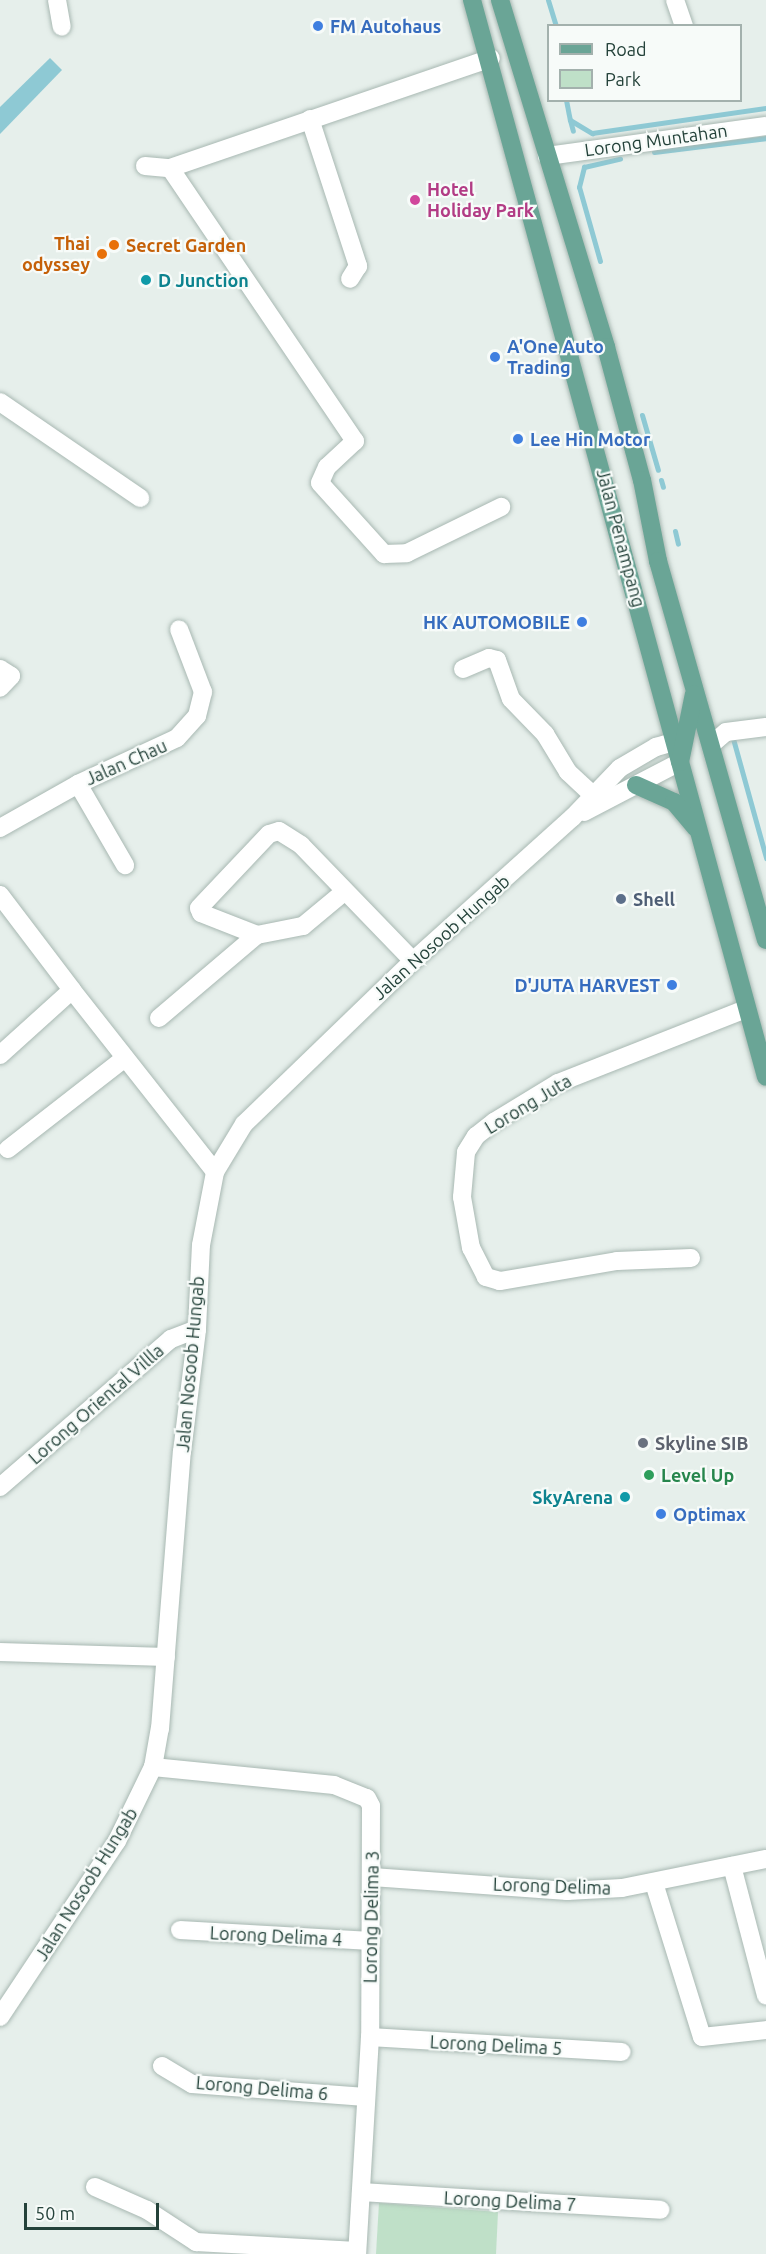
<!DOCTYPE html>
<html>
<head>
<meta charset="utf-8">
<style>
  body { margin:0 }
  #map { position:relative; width:766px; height:2254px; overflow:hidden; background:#e6efeb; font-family:Ubuntu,sans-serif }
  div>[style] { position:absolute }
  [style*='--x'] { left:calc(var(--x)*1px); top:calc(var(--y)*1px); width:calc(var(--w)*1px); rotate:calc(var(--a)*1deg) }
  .green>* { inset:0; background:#bfe0c8 }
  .water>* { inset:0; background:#8ec9d4 }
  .stream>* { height:5px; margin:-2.5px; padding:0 2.5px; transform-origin:2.5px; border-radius:2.5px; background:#8ec9d4 }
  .roads { filter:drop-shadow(0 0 2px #a8b8b2) drop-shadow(0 0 2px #a8b8b2) }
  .street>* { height:18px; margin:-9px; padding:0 9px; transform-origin:9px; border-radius:9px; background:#fff }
  .secondary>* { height:18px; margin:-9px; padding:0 9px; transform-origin:9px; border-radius:9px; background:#fff }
  .primary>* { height:18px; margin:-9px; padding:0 9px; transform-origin:9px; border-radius:9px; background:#6aa596 }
  .dots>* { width:16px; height:16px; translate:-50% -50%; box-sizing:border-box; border:3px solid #f7fbf9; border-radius:50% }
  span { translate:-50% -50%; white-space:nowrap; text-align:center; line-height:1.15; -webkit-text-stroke:4.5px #f7fbf9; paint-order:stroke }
  .shop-label { font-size:18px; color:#366cbe; font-weight:700 }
  .left { translate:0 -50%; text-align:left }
  .right { translate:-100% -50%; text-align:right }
  .street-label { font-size:18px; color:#24423a }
  .hotel-label { font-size:18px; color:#b23c85; font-weight:700 }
  .food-label { font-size:18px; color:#c56008; font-weight:700 }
  .culture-label { font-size:18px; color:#0d838f; font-weight:700 }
  .service-label { font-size:18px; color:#4e5e75; font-weight:700 }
  .worship-label { font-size:18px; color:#5b616d; font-weight:700 }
  .leisure-label { font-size:18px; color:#27864d; font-weight:700 }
  .legend { position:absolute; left:547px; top:24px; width:195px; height:78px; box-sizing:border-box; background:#f7fbf9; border:2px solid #a3b1ad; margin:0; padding:8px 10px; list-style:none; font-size:18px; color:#24423a }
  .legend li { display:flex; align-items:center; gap:12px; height:30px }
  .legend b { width:30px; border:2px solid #a3b1ad }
  .scale { position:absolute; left:24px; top:2203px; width:135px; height:27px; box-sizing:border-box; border:3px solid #24423a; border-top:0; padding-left:8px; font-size:18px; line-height:21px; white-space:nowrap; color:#24423a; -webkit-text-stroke:4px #f7fbf9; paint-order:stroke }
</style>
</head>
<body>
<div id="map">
  <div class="green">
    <i style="clip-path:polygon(379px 2203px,498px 2212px,496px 2254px,376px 2254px)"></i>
  </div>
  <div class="water">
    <i style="clip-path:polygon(50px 58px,62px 70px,0 134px,0 107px)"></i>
  </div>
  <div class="stream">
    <i style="--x:548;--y:0;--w:27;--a:73"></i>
    <i style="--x:566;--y:100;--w:20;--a:79"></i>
    <i style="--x:570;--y:120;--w:26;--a:31"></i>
    <i style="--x:592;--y:133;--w:176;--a:-8.2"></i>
    <i style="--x:570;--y:120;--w:11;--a:75"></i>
    <i style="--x:654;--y:152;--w:113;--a:-7.1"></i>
    <i style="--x:600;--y:261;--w:77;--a:-105.8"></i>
    <i style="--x:579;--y:187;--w:21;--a:-76"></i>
    <i style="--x:584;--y:167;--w:37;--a:-13"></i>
    <i style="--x:642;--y:415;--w:57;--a:73.8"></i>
    <i style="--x:661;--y:480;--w:7;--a:74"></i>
    <i style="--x:675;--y:531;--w:13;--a:77"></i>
    <i style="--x:732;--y:735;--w:128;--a:74.5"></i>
  </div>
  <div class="roads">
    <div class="street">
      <i style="--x:57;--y:0;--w:27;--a:80"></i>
      <i style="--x:675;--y:0;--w:28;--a:71"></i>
      <i style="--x:310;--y:119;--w:155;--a:71.9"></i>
      <i style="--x:358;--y:266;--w:15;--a:122"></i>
      <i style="--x:547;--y:156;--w:221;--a:-7.8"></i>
      <i style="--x:145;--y:166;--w:25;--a:5"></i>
      <i style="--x:170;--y:168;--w:339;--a:-18.9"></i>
      <i style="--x:170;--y:168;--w:330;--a:55.9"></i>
      <i style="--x:355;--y:441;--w:38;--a:137"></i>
      <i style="--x:327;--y:467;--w:17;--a:114"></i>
      <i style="--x:320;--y:483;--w:96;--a:48"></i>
      <i style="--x:384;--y:554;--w:23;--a:-2"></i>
      <i style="--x:407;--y:553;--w:105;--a:-26.1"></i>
      <i style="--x:0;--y:402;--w:170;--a:34.4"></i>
      <i style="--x:0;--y:669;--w:13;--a:32"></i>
      <i style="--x:11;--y:676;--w:16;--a:133"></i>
      <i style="--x:463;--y:669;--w:28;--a:-23"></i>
      <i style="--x:489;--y:658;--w:8;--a:14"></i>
      <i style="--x:497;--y:660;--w:41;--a:70.3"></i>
      <i style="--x:511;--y:699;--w:49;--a:45.8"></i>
      <i style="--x:545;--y:734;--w:44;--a:58.8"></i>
      <i style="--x:568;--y:772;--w:34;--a:43"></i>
      <i style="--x:712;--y:744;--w:18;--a:-41"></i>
      <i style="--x:726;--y:732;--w:40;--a:-7.1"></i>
      <i style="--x:78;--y:784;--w:94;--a:59.9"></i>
      <i style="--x:0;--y:828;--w:90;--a:-29.4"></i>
      <i style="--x:78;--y:784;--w:109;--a:-24.9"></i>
      <i style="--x:177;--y:738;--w:30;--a:-48"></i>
      <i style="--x:197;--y:716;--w:25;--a:-76"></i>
      <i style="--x:203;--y:692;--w:67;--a:-110.9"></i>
      <i style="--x:0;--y:895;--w:119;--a:52.8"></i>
      <i style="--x:257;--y:935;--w:60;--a:-158.6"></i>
      <i style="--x:201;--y:913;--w:5;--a:-112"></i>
      <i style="--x:199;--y:908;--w:102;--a:-46.6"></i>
      <i style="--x:269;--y:834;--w:10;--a:-17"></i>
      <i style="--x:279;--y:831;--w:26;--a:32"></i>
      <i style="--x:301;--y:845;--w:161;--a:46"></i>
      <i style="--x:159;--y:1018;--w:128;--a:-40.3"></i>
      <i style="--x:257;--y:935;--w:47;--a:-11.1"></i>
      <i style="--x:303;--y:926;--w:53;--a:-39.7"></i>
      <i style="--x:0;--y:1055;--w:97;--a:-42.1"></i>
      <i style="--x:72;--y:990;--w:231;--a:51.8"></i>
      <i style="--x:8;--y:1149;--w:148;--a:-37.9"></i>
      <i style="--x:691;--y:1258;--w:74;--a:177.7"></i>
      <i style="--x:617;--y:1261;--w:119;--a:170.3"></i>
      <i style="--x:500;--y:1281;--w:15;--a:-164"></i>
      <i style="--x:486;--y:1277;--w:33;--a:-117"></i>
      <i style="--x:471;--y:1248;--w:52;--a:-100"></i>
      <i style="--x:462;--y:1197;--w:45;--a:-84.9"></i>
      <i style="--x:466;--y:1152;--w:19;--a:-58"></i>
      <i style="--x:476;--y:1136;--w:23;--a:-38"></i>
      <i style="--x:494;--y:1122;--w:75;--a:-31.4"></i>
      <i style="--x:558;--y:1083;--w:202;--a:-21.5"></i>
      <i style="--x:0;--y:1487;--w:226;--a:-40.9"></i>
      <i style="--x:171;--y:1339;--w:28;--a:-21"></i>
      <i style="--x:0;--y:1652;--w:166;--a:1.7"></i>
      <i style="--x:153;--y:1767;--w:182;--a:5.7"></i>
      <i style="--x:334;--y:1785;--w:35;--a:22"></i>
      <i style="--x:367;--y:1798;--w:9;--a:63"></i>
      <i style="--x:371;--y:1806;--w:231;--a:90.2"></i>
      <i style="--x:370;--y:2037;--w:217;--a:93.4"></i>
      <i style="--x:732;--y:1866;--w:134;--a:75.3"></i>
      <i style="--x:372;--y:1877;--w:196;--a:4.1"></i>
      <i style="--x:567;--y:1891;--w:55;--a:-3.1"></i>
      <i style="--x:622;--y:1888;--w:147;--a:-11.4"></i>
      <i style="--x:654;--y:1883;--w:161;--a:72.7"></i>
      <i style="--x:702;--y:2037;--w:64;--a:-6.2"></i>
      <i style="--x:180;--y:1930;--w:191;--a:3.3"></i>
      <i style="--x:370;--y:2037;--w:252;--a:3.4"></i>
      <i style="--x:162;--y:2066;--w:35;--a:31"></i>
      <i style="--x:192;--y:2084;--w:174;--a:4.3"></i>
      <i style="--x:95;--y:2187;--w:57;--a:23.9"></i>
      <i style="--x:147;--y:2210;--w:59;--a:33.1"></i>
      <i style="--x:196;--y:2242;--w:161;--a:3.2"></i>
      <i style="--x:361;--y:2192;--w:300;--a:3.4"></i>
    </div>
    <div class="secondary">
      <i style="--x:584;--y:812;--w:108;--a:-27.5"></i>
      <i style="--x:0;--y:2017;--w:211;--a:-56.4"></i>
      <i style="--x:117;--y:1841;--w:82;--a:-64.1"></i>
      <i style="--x:153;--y:1767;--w:39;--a:-80"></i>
      <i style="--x:160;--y:1729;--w:278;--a:-85.5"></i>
      <i style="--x:182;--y:1452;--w:124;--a:-83"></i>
      <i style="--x:197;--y:1329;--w:84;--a:-87.3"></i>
      <i style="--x:201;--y:1245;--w:74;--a:-79.1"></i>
      <i style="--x:215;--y:1172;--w:56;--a:-58.9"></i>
      <i style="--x:244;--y:1124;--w:235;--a:-44"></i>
      <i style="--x:413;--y:961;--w:214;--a:-42"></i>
      <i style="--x:572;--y:818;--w:69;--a:-46.2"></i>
      <i style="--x:620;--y:768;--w:42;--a:-30.3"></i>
      <i style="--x:656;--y:747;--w:19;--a:-16"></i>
    </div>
    <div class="primary">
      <i style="--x:472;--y:0;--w:1116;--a:74.73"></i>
      <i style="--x:500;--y:0;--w:363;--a:73"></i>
      <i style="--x:606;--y:347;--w:138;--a:74.9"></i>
      <i style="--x:642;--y:480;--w:83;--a:78.8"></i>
      <i style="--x:658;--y:561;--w:394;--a:74.1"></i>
      <i style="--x:680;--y:762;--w:69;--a:-78.4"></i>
      <i style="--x:636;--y:785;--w:42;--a:24.1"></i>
      <i style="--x:674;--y:802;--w:34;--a:50"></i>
    </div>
  </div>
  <div class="dots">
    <i style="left:318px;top:26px;background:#3f7fe0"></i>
    <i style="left:415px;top:200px;background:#d1479c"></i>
    <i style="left:114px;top:245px;background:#e8710a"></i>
    <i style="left:102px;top:254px;background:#e8710a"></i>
    <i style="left:146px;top:280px;background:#0f9aa8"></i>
    <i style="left:495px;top:357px;background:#3f7fe0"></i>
    <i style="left:518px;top:439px;background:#3f7fe0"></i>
    <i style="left:582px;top:622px;background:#3f7fe0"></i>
    <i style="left:621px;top:899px;background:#5c6f8a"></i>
    <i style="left:672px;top:985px;background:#3f7fe0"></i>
    <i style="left:643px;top:1443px;background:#6b7280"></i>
    <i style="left:649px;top:1475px;background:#2e9e5b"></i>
    <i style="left:625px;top:1497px;background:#0f9aa8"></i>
    <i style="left:661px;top:1514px;background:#3f7fe0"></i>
  </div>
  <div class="shop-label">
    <span class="left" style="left:330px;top:26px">FM Autohaus</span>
    <span class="left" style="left:507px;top:357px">A'One Auto<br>Trading</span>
    <span class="left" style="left:530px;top:439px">Lee Hin Motor</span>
    <span class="right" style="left:570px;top:622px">HK AUTOMOBILE</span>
    <span class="right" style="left:660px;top:985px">D'JUTA HARVEST</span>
    <span class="left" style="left:673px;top:1514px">Optimax</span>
  </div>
  <div class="street-label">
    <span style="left:656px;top:140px;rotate:-8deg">Lorong Muntahan</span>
    <span style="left:621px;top:538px;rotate:75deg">Jalan Penampang</span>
    <span style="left:126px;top:762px;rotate:-24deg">Jalan Chau</span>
    <span style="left:441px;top:937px;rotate:-42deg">Jalan Nosoob Hungab</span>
    <span style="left:528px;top:1104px;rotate:-31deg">Lorong Juta</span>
    <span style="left:190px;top:1364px;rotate:-85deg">Jalan Nosoob Hungab</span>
    <span style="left:96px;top:1404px;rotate:-41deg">Lorong Oriental Villla</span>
    <span style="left:86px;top:1884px;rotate:-58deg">Jalan Nosoob Hungab</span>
    <span style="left:552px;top:1886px;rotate:2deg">Lorong Delima</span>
    <span style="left:371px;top:1917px;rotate:-89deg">Lorong Delima 3</span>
    <span style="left:276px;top:1936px;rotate:3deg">Lorong Delima 4</span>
    <span style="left:496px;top:2045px;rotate:3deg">Lorong Delima 5</span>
    <span style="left:262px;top:2088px;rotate:5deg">Lorong Delima 6</span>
    <span style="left:510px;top:2201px;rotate:3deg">Lorong Delima 7</span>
  </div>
  <div class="hotel-label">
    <span class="left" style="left:427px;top:200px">Hotel<br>Holiday Park</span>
  </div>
  <div class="food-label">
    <span class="right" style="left:90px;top:254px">Thai<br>odyssey</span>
    <span class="left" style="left:126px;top:245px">Secret Garden</span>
  </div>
  <div class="culture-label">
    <span class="left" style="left:158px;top:280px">D Junction</span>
    <span class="right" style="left:613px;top:1497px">SkyArena</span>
  </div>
  <div class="service-label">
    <span class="left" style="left:633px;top:899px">Shell</span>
  </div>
  <div class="worship-label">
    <span class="left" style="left:655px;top:1443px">Skyline SIB</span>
  </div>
  <div class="leisure-label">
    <span class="left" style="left:661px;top:1475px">Level Up</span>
  </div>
  <ul class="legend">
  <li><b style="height:8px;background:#6aa596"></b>Road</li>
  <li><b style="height:16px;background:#bfe0c8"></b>Park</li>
  </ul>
  <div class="scale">50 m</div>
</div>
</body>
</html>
